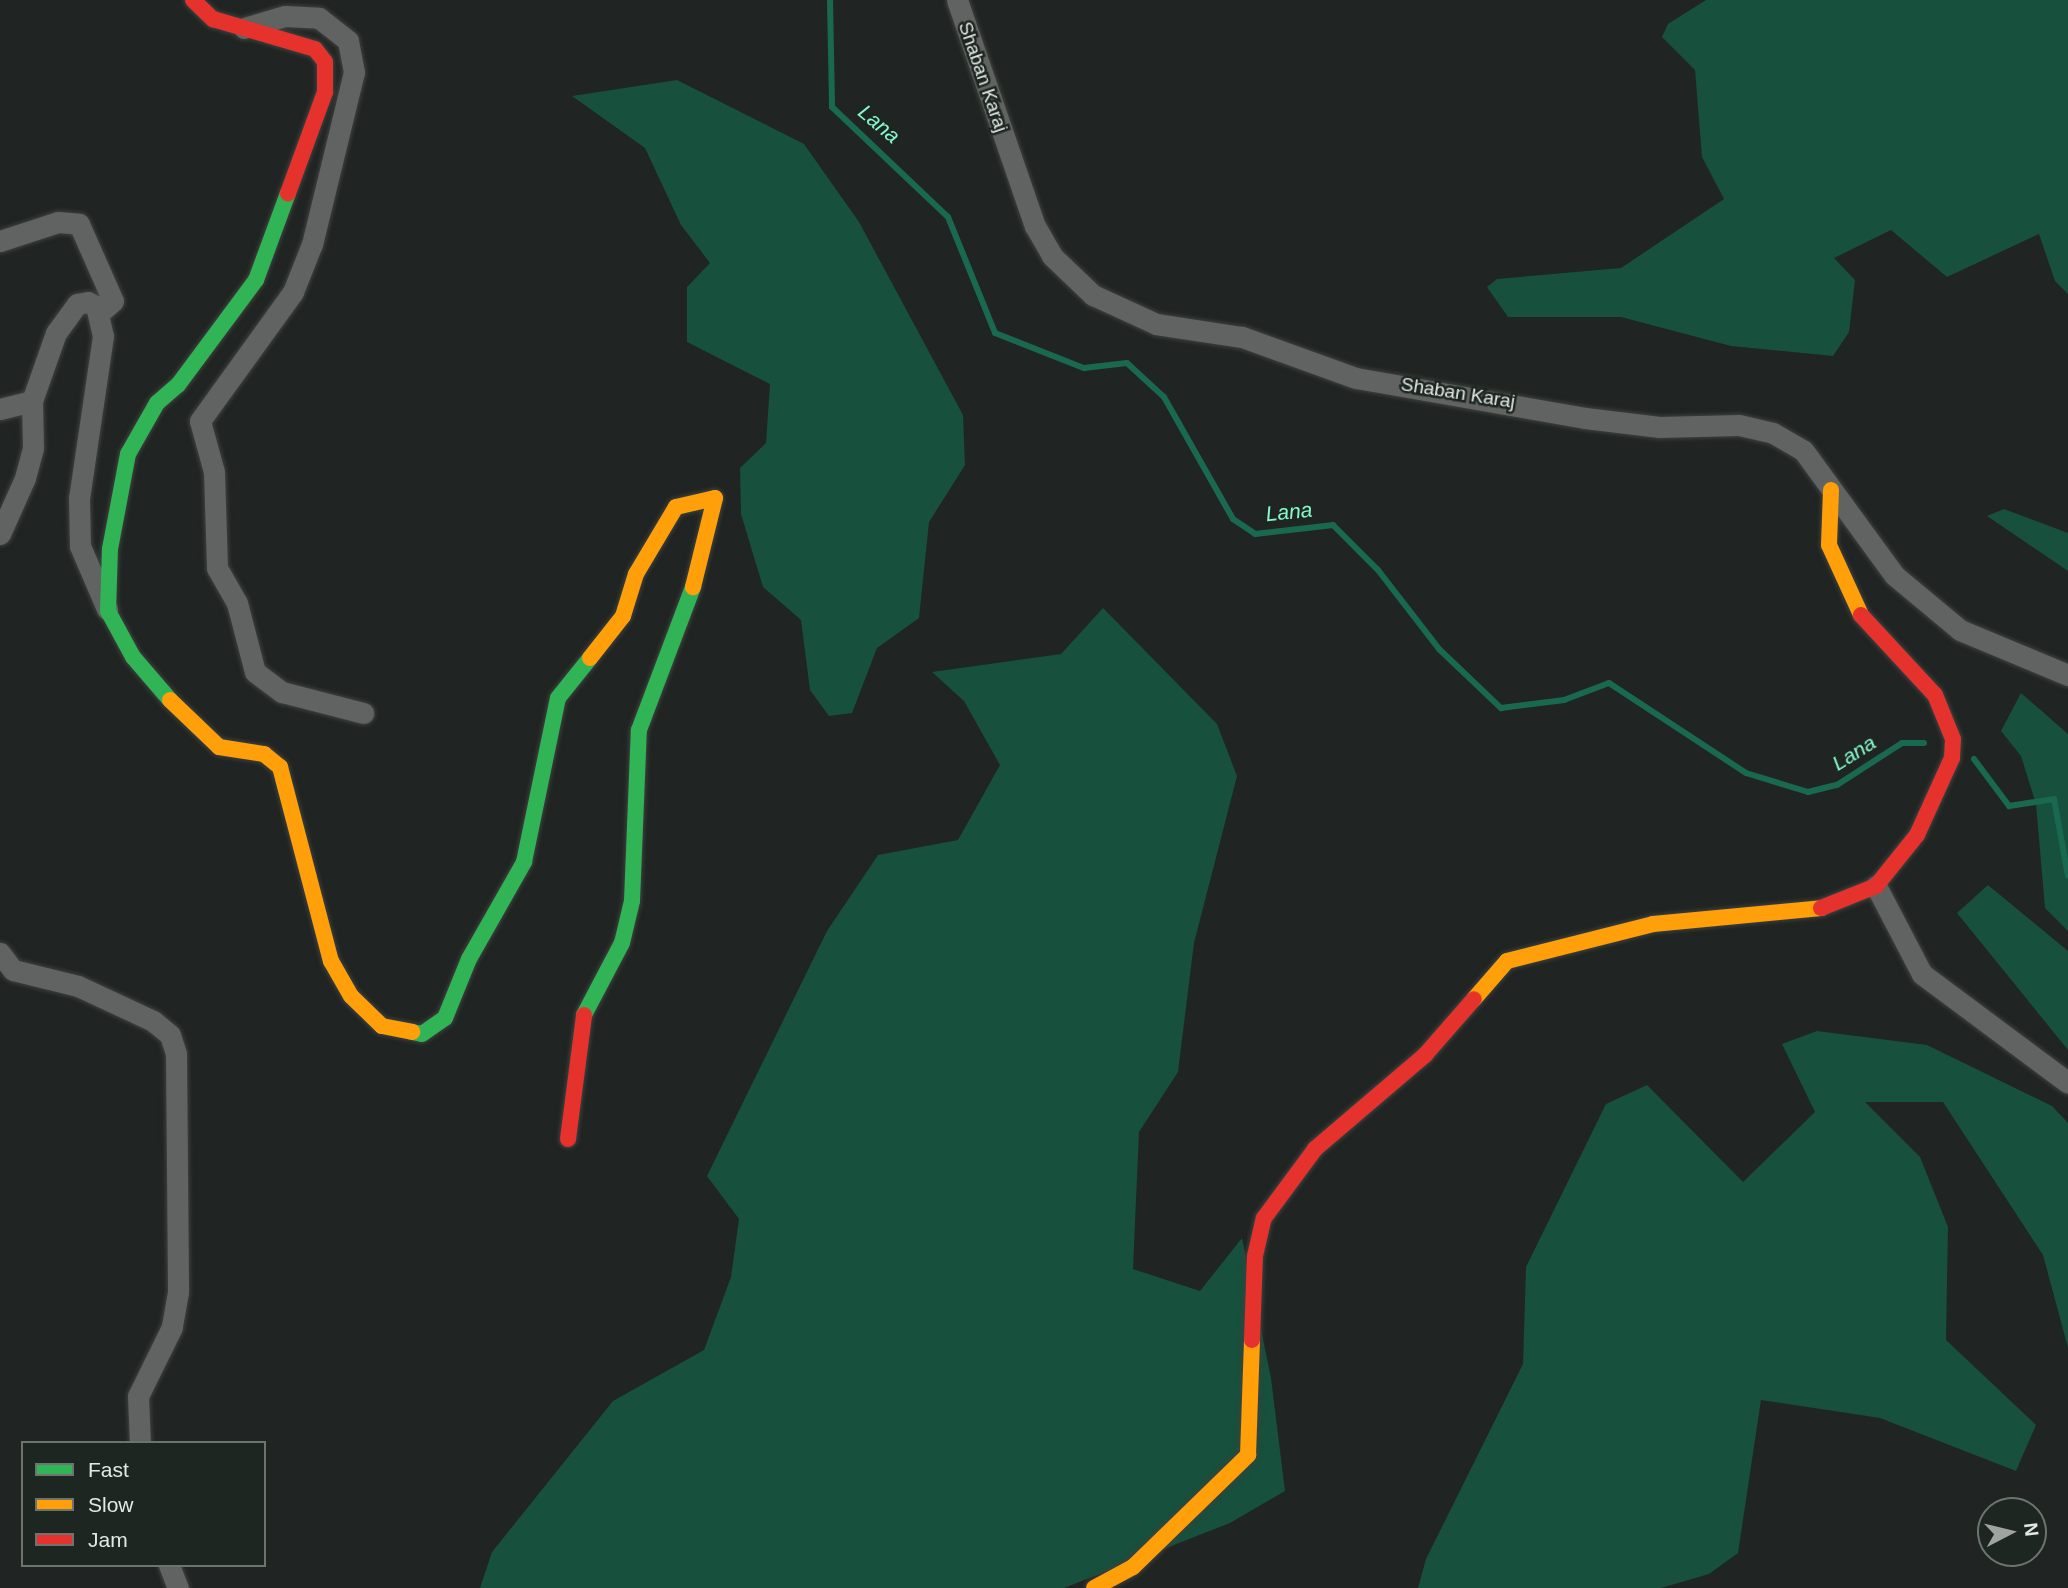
<!DOCTYPE html>
<html>
<head>
<meta charset="utf-8">
<style>
  body { margin:0 }
  #map { position:relative; width:2068px; height:1588px; overflow:hidden; background:#202422; font-family:Helvetica,sans-serif }
  div>[style] { position:absolute }
  [style*='--x'] { left:calc(var(--x)*1px); top:calc(var(--y)*1px); width:calc(var(--w)*1px); rotate:calc(var(--a)*1deg) }
  .forest>* { inset:0; background:#17503d }
  .stream>* { height:6px; margin:-3px; padding:0 3px; transform-origin:3px; border-radius:3px; background:#196950 }
  .roads { filter:drop-shadow(0 0 2px #3d413f) drop-shadow(0 0 2px #3d413f) }
  .street>* { height:21px; margin:-10.5px; padding:0 10.5px; transform-origin:10.5px; border-radius:10.5px; background:#606361 }
  .fast>* { height:16px; margin:-8px; padding:0 8px; transform-origin:8px; border-radius:8px; background:#30b455 }
  .slow>* { height:16px; margin:-8px; padding:0 8px; transform-origin:8px; border-radius:8px; background:#ff9f0a }
  .jam>* { height:16px; margin:-8px; padding:0 8px; transform-origin:8px; border-radius:8px; background:#e5322d }
  span { translate:-50% -50%; white-space:nowrap; text-align:center; line-height:1.15; -webkit-text-stroke:5px #1e2622; paint-order:stroke }
  .street-label { font-size:19px; color:#e3e8e5 }
  .water-label { font-size:21px; color:#87f8cc; font-style:italic }
  .legend { position:absolute; left:21px; top:1441px; width:245px; height:126px; box-sizing:border-box; background:#1e2622; border:2px solid #6d7470; margin:0; padding:9px 12px; list-style:none; font-size:21px; color:#e3e8e5 }
  .legend li { display:flex; align-items:center; gap:14px; height:35px }
  .legend b { width:35px; border:2px solid #6d7470 }
  .north { position:absolute; left:1977px; top:1497px; width:70px; height:70px; box-sizing:border-box; background:#1e2622; border:2px solid #6d7470; border-radius:50%; rotate:83deg; font-size:19px; font-weight:700; line-height:28px; text-align:center; color:#e3e8e5 }
  .north::after { content:''; display:block; margin:auto; width:24px; height:32px; background:#9fa3a1; clip-path:polygon(50% 0,100% 100%,50% 72%,0 100%) }
</style>
</head>
<body>
<div id="map">
  <div class="forest">
    <i style="clip-path:polygon(1706px 0,2068px 0,2068px 294px,2055px 281px,2039px 234px,1947px 277px,1891px 230px,1834px 258px,1855px 280px,1849px 332px,1833px 356px,1731px 346px,1621px 317px,1508px 317px,1487px 287px,1497px 279px,1621px 268px,1724px 199px,1702px 157px,1695px 70px,1662px 37px,1668px 24px)"></i>
    <i style="clip-path:polygon(677px 80px,804px 144px,859px 222px,963px 415px,965px 465px,929px 522px,919px 618px,877px 648px,852px 713px,829px 716px,810px 690px,801px 620px,763px 587px,741px 514px,740px 468px,766px 443px,770px 384px,687px 342px,687px 287px,710px 263px,681px 225px,645px 148px,572px 96px)"></i>
    <i style="clip-path:polygon(2004px 509px,2068px 533px,2068px 571px,1987px 516px)"></i>
    <i style="clip-path:polygon(1103px 608px,1217px 724px,1237px 776px,1194px 943px,1178px 1072px,1139px 1132px,1133px 1269px,1200px 1291px,1242px 1238px,1271px 1378px,1285px 1491px,1230px 1523px,1064px 1588px,480px 1588px,492px 1552px,613px 1401px,704px 1350px,731px 1277px,739px 1219px,707px 1176px,827px 931px,878px 855px,958px 840px,1000px 765px,964px 701px,932px 672px,1061px 654px)"></i>
    <i style="clip-path:polygon(2021px 693px,2068px 734px,2068px 931px,2045px 908px,2036px 804px,2021px 756px,2001px 731px)"></i>
    <i style="clip-path:polygon(1988px 885px,2068px 951px,2068px 1050px,1957px 913px)"></i>
    <i style="clip-path:polygon(1817px 1031px,1927px 1045px,2052px 1106px,2068px 1123px,2068px 1348px,2043px 1255px,1943px 1102px,1865px 1102px,1920px 1157px,1948px 1227px,1946px 1340px,2036px 1425px,2016px 1471px,1880px 1418px,1761px 1400px,1738px 1553px,1709px 1574px,1661px 1588px,1418px 1588px,1426px 1559px,1523px 1364px,1526px 1267px,1606px 1104px,1647px 1085px,1743px 1182px,1815px 1112px,1782px 1044px)"></i>
  </div>
  <div class="stream">
    <i style="--x:830;--y:0;--w:107;--a:88.9"></i>
    <i style="--x:832;--y:107;--w:160;--a:43.5"></i>
    <i style="--x:948;--y:217;--w:125;--a:67.9"></i>
    <i style="--x:995;--y:333;--w:96;--a:21.5"></i>
    <i style="--x:1084;--y:368;--w:43;--a:-6.6"></i>
    <i style="--x:1127;--y:363;--w:50;--a:42.6"></i>
    <i style="--x:1164;--y:397;--w:140;--a:60.5"></i>
    <i style="--x:1233;--y:519;--w:27;--a:34"></i>
    <i style="--x:1255;--y:534;--w:79;--a:-6.6"></i>
    <i style="--x:1333;--y:525;--w:64;--a:45"></i>
    <i style="--x:1378;--y:570;--w:100;--a:52.3"></i>
    <i style="--x:1439;--y:649;--w:86;--a:43.6"></i>
    <i style="--x:1501;--y:708;--w:64;--a:-7.2"></i>
    <i style="--x:1564;--y:700;--w:48;--a:-20.7"></i>
    <i style="--x:1609;--y:683;--w:164;--a:33.3"></i>
    <i style="--x:1746;--y:773;--w:65;--a:17"></i>
    <i style="--x:1808;--y:792;--w:30;--a:-14"></i>
    <i style="--x:1837;--y:785;--w:77;--a:-32.9"></i>
    <i style="--x:1902;--y:743;--w:22;--a:0"></i>
    <i style="--x:1974;--y:759;--w:59;--a:53.3"></i>
    <i style="--x:2009;--y:806;--w:46;--a:-8.8"></i>
    <i style="--x:2054;--y:799;--w:78;--a:79.7"></i>
  </div>
  <div class="roads">
    <div class="street">
      <i style="--x:957;--y:0;--w:239;--a:71"></i>
      <i style="--x:1035;--y:226;--w:34;--a:60"></i>
      <i style="--x:1052;--y:256;--w:57;--a:43.6"></i>
      <i style="--x:1093;--y:295;--w:69;--a:24.7"></i>
      <i style="--x:1156;--y:324;--w:87;--a:8.6"></i>
      <i style="--x:1242;--y:337;--w:121;--a:19.8"></i>
      <i style="--x:1356;--y:378;--w:232;--a:9.9"></i>
      <i style="--x:1585;--y:418;--w:75;--a:6.9"></i>
      <i style="--x:1659;--y:427;--w:80;--a:-1.4"></i>
      <i style="--x:1739;--y:425;--w:35;--a:13"></i>
      <i style="--x:1773;--y:433;--w:34;--a:30"></i>
      <i style="--x:1803;--y:450;--w:155;--a:53.9"></i>
      <i style="--x:1894;--y:575;--w:86;--a:39.8"></i>
      <i style="--x:1960;--y:630;--w:117;--a:22.6"></i>
      <i style="--x:244;--y:28;--w:43;--a:-16.3"></i>
      <i style="--x:285;--y:16;--w:34;--a:3"></i>
      <i style="--x:319;--y:18;--w:37;--a:38"></i>
      <i style="--x:348;--y:41;--w:32;--a:79"></i>
      <i style="--x:354;--y:72;--w:177;--a:103.7"></i>
      <i style="--x:312;--y:244;--w:52;--a:111.6"></i>
      <i style="--x:293;--y:292;--w:159;--a:125.8"></i>
      <i style="--x:200;--y:421;--w:53;--a:74.6"></i>
      <i style="--x:214;--y:472;--w:96;--a:88.2"></i>
      <i style="--x:217;--y:568;--w:40;--a:60.3"></i>
      <i style="--x:237;--y:603;--w:71;--a:75.4"></i>
      <i style="--x:255;--y:672;--w:34;--a:37"></i>
      <i style="--x:282;--y:692;--w:84;--a:14.5"></i>
      <i style="--x:0;--y:241;--w:61;--a:-18.1"></i>
      <i style="--x:58;--y:222;--w:21;--a:5"></i>
      <i style="--x:79;--y:224;--w:84;--a:66.2"></i>
      <i style="--x:113;--y:301;--w:18;--a:139"></i>
      <i style="--x:0;--y:409;--w:33;--a:-14"></i>
      <i style="--x:0;--y:534;--w:61;--a:-65.9"></i>
      <i style="--x:25;--y:478;--w:31;--a:-75"></i>
      <i style="--x:33;--y:448;--w:47;--a:-91.2"></i>
      <i style="--x:32;--y:401;--w:72;--a:-70.6"></i>
      <i style="--x:56;--y:333;--w:36;--a:-54"></i>
      <i style="--x:77;--y:304;--w:11;--a:-10"></i>
      <i style="--x:88;--y:302;--w:9;--a:27"></i>
      <i style="--x:96;--y:306;--w:31;--a:77"></i>
      <i style="--x:103;--y:336;--w:164;--a:98.4"></i>
      <i style="--x:79;--y:498;--w:48;--a:88.8"></i>
      <i style="--x:80;--y:546;--w:69;--a:66.8"></i>
      <i style="--x:1876;--y:886;--w:99;--a:62.4"></i>
      <i style="--x:1922;--y:974;--w:182;--a:36.7"></i>
      <i style="--x:0;--y:953;--w:21;--a:53"></i>
      <i style="--x:13;--y:970;--w:67;--a:13.8"></i>
      <i style="--x:78;--y:986;--w:83;--a:25"></i>
      <i style="--x:153;--y:1021;--w:22;--a:39"></i>
      <i style="--x:170;--y:1035;--w:20;--a:72"></i>
      <i style="--x:176;--y:1054;--w:238;--a:89.5"></i>
      <i style="--x:178;--y:1292;--w:36;--a:100"></i>
      <i style="--x:172;--y:1327;--w:77;--a:116.2"></i>
      <i style="--x:138;--y:1396;--w:47;--a:87.6"></i>
      <i style="--x:169;--y:1565;--w:25;--a:69"></i>
    </div>
    <div class="fast">
      <i style="--x:170;--y:700;--w:57;--a:-130.7"></i>
      <i style="--x:133;--y:657;--w:52;--a:-118.5"></i>
      <i style="--x:108;--y:611;--w:62;--a:-88.2"></i>
      <i style="--x:110;--y:549;--w:97;--a:-79.3"></i>
      <i style="--x:128;--y:454;--w:59;--a:-60.4"></i>
      <i style="--x:157;--y:403;--w:28;--a:-41"></i>
      <i style="--x:178;--y:385;--w:131;--a:-53.4"></i>
      <i style="--x:256;--y:280;--w:93;--a:-69.8"></i>
      <i style="--x:584;--y:1015;--w:81;--a:-62.2"></i>
      <i style="--x:622;--y:943;--w:43;--a:-76.6"></i>
      <i style="--x:632;--y:901;--w:171;--a:-87.7"></i>
      <i style="--x:639;--y:730;--w:153;--a:-69.3"></i>
      <i style="--x:412;--y:1032;--w:10;--a:11"></i>
      <i style="--x:422;--y:1034;--w:28;--a:-35"></i>
      <i style="--x:445;--y:1018;--w:64;--a:-67.9"></i>
      <i style="--x:469;--y:959;--w:112;--a:-60.4"></i>
      <i style="--x:524;--y:862;--w:167;--a:-78.3"></i>
      <i style="--x:558;--y:698;--w:51;--a:-51.3"></i>
    </div>
    <div class="slow">
      <i style="--x:1831;--y:490;--w:55;--a:92.1"></i>
      <i style="--x:1829;--y:545;--w:77;--a:65.4"></i>
      <i style="--x:590;--y:658;--w:53;--a:-51.8"></i>
      <i style="--x:623;--y:616;--w:44;--a:-72.8"></i>
      <i style="--x:636;--y:574;--w:78;--a:-59.2"></i>
      <i style="--x:676;--y:507;--w:40;--a:-13"></i>
      <i style="--x:715;--y:498;--w:92;--a:103.9"></i>
      <i style="--x:170;--y:700;--w:68;--a:43.8"></i>
      <i style="--x:219;--y:747;--w:46;--a:8.8"></i>
      <i style="--x:264;--y:754;--w:21;--a:39"></i>
      <i style="--x:280;--y:767;--w:201;--a:75.3"></i>
      <i style="--x:331;--y:961;--w:40;--a:60.3"></i>
      <i style="--x:351;--y:996;--w:43;--a:44.1"></i>
      <i style="--x:382;--y:1026;--w:31;--a:11"></i>
      <i style="--x:1474;--y:999;--w:50;--a:-49"></i>
      <i style="--x:1507;--y:961;--w:151;--a:-14.2"></i>
      <i style="--x:1653;--y:924;--w:169;--a:-5.4"></i>
      <i style="--x:1094;--y:1588;--w:44;--a:-28.3"></i>
      <i style="--x:1133;--y:1567;--w:161;--a:-44.2"></i>
      <i style="--x:1248;--y:1455;--w:115;--a:-88"></i>
    </div>
    <div class="jam">
      <i style="--x:193;--y:0;--w:28;--a:44"></i>
      <i style="--x:213;--y:19;--w:106;--a:16.4"></i>
      <i style="--x:315;--y:49;--w:16;--a:52"></i>
      <i style="--x:325;--y:62;--w:30;--a:90"></i>
      <i style="--x:325;--y:92;--w:108;--a:110.1"></i>
      <i style="--x:1821;--y:908;--w:59;--a:-21.8"></i>
      <i style="--x:1876;--y:886;--w:65;--a:-51.2"></i>
      <i style="--x:1917;--y:835;--w:85;--a:-65.6"></i>
      <i style="--x:1952;--y:758;--w:19;--a:-87"></i>
      <i style="--x:1953;--y:739;--w:48;--a:-112.2"></i>
      <i style="--x:1935;--y:695;--w:109;--a:-132.8"></i>
      <i style="--x:568;--y:1139;--w:125;--a:-82.6"></i>
      <i style="--x:1252;--y:1340;--w:84;--a:-88"></i>
      <i style="--x:1255;--y:1256;--w:39;--a:-77"></i>
      <i style="--x:1264;--y:1218;--w:86;--a:-53.5"></i>
      <i style="--x:1315;--y:1149;--w:145;--a:-40.5"></i>
      <i style="--x:1425;--y:1055;--w:74;--a:-48.8"></i>
    </div>
  </div>
  <div class="street-label">
    <span style="left:983px;top:77px;rotate:71deg">Shaban Karaj</span>
    <span style="left:1458px;top:393px;rotate:9deg">Shaban Karaj</span>
  </div>
  <div class="water-label">
    <span style="left:879px;top:124px;rotate:40deg">Lana</span>
    <span style="left:1289px;top:512px;rotate:-6deg">Lana</span>
    <span style="left:1854px;top:753px;rotate:-32deg">Lana</span>
  </div>
  <ul class="legend">
  <li><b style="height:9px;background:#30b455"></b>Fast</li>
  <li><b style="height:9px;background:#ff9f0a"></b>Slow</li>
  <li><b style="height:9px;background:#e5322d"></b>Jam</li>
  </ul>
  <div class="north">N</div>
</div>
</body>
</html>
